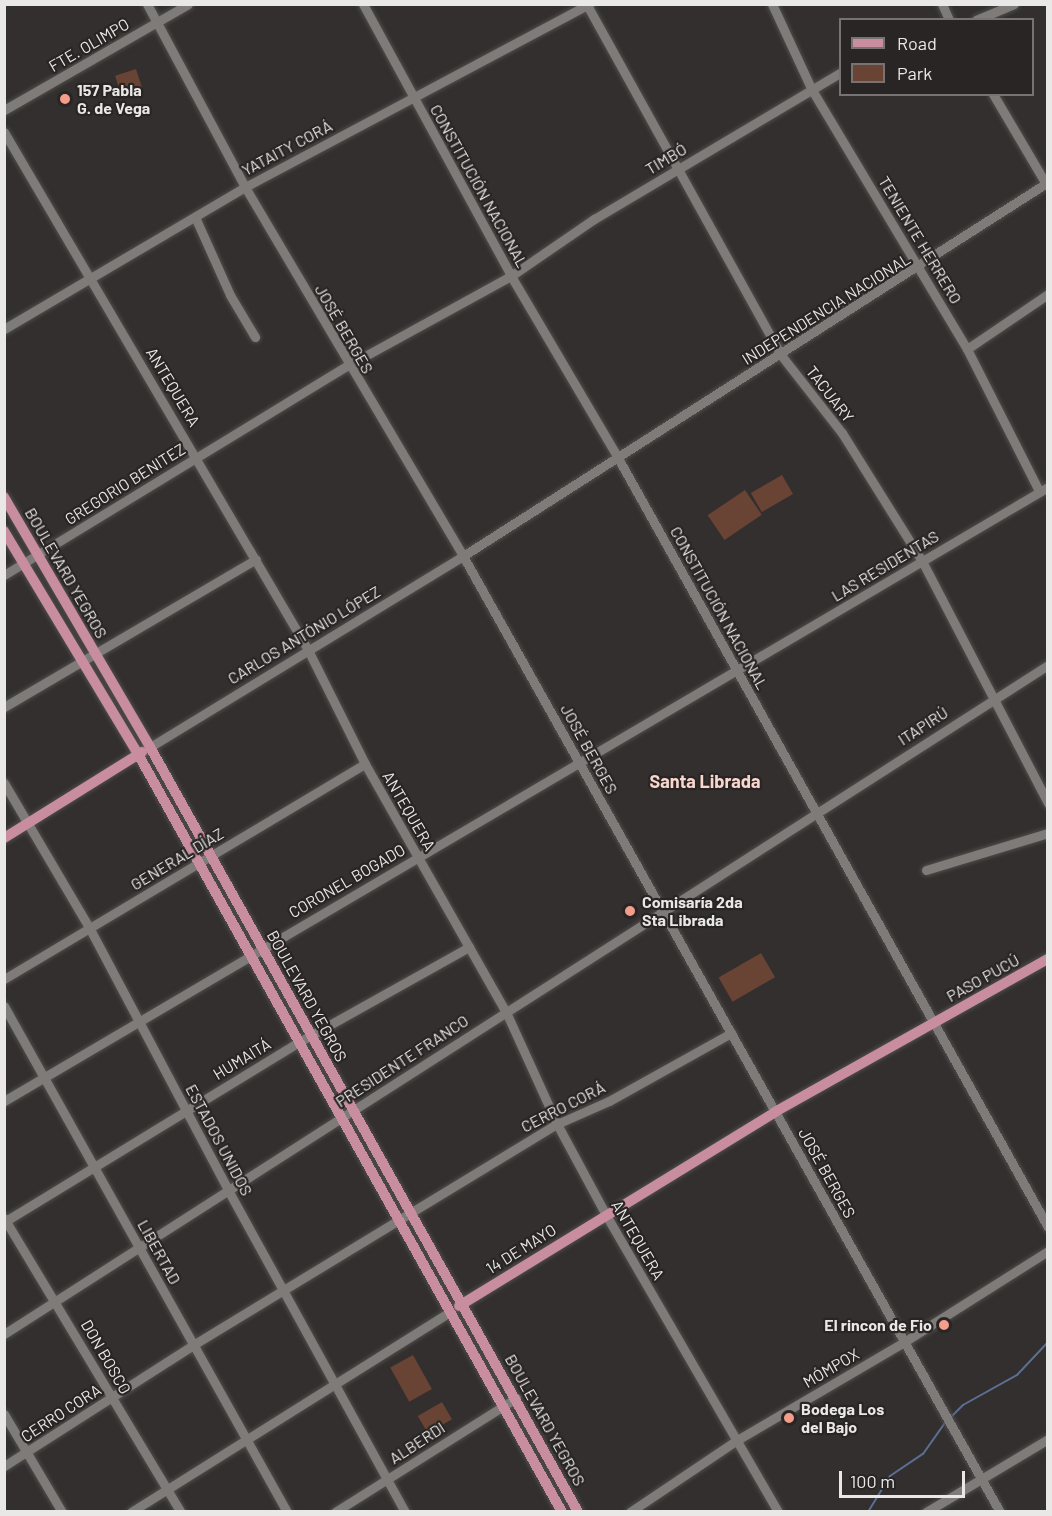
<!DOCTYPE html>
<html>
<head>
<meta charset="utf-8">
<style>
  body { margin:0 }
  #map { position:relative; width:1052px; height:1516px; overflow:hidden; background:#322f2e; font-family:Barlow,sans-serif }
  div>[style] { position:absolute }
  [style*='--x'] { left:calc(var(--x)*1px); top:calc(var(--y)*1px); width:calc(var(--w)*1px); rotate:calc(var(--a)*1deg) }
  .green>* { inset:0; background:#694334; transform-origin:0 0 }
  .stream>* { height:2px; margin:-1px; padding:0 1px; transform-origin:1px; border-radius:1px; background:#5a6f91 }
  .roads { filter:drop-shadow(0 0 2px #504d4c) drop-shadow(0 0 2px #504d4c) }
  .minor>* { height:9px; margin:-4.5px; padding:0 4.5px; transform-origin:4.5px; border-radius:4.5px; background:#7e7b79 }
  .major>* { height:10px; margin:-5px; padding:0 5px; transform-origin:5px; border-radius:5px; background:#c88d9e }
  .dots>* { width:16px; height:16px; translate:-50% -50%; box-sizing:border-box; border:3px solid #282524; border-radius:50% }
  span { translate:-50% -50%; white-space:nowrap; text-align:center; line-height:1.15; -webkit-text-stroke:4.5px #282524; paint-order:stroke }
  .street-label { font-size:16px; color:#eae8e7 }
  .poi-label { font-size:16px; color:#eae8e7; font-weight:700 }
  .left { translate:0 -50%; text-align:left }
  .right { translate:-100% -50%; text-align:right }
  .neighbourhood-label { font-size:18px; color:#f9d7cf; font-weight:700 }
  .frame { position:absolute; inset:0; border:6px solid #eae8e7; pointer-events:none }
  .legend { position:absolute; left:839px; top:18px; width:195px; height:78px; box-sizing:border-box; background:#282524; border:2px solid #767372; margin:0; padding:8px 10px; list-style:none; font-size:18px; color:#eae8e7 }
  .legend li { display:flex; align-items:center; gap:12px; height:30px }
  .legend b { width:30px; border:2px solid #767372 }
  .scale { position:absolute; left:839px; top:1471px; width:126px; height:27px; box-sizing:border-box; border:3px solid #eae8e7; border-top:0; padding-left:8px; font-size:18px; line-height:21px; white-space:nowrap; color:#eae8e7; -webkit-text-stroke:4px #282524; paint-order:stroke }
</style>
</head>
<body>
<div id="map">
  <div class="green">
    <i style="left:136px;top:69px;width:20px;height:22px;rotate:72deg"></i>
    <i style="left:782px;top:475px;width:22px;height:36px;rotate:60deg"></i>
    <i style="left:745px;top:490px;width:30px;height:45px;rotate:56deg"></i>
    <i style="left:761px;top:953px;width:28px;height:49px;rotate:60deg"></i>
    <i style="left:413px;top:1355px;width:39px;height:26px;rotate:61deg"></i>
    <i style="left:442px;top:1402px;width:20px;height:28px;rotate:60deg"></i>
  </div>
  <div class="stream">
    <i style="--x:951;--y:1417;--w:17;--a:-45"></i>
    <i style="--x:963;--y:1405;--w:62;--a:-29.1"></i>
    <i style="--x:1017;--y:1375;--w:45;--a:-46.8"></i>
    <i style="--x:868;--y:1512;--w:42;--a:-58.6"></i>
    <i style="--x:890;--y:1476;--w:40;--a:-34"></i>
    <i style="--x:923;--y:1454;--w:42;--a:-54.8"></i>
  </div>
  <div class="roads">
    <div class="minor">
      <i style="--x:147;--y:4;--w:208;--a:61.8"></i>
      <i style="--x:245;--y:187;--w:429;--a:59.4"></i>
      <i style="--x:463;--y:556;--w:1096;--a:60.68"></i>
      <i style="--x:363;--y:4;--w:310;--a:61.4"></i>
      <i style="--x:511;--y:276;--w:211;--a:59.5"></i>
      <i style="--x:618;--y:458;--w:881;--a:60.79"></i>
      <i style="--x:772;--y:4;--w:95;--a:65.1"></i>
      <i style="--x:812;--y:90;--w:302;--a:59.1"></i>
      <i style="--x:967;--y:349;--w:159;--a:63.1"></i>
      <i style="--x:942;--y:4;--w:17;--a:66"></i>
      <i style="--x:587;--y:5;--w:400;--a:61"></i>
      <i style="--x:781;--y:355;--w:99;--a:52"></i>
      <i style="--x:842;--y:433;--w:151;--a:58"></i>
      <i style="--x:922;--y:561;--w:273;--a:62.5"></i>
      <i style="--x:976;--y:20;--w:41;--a:-22.8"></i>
      <i style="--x:993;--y:94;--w:104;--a:59.5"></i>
      <i style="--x:4;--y:110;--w:212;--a:-29.9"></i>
      <i style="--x:4;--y:132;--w:601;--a:59.59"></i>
      <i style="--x:308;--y:650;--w:127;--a:63.4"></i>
      <i style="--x:365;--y:764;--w:285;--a:60.4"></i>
      <i style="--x:506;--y:1012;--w:123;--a:65.5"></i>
      <i style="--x:557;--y:1124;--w:103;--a:61.7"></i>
      <i style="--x:606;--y:1215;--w:343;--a:59.9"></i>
      <i style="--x:195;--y:217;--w:85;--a:65.8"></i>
      <i style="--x:230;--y:295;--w:49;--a:59.2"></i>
      <i style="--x:4;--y:329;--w:280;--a:-30.5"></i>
      <i style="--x:245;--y:187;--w:390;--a:-28"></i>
      <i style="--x:967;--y:349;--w:98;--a:-34.2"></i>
      <i style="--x:4;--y:575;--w:402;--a:-31.4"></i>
      <i style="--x:347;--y:366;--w:187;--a:-28.8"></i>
      <i style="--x:511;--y:276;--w:101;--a:-34.5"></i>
      <i style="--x:594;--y:219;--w:286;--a:-30.7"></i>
      <i style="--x:4;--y:707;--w:292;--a:-30.4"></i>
      <i style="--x:150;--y:747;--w:367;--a:-31.4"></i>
      <i style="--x:463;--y:556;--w:694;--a:-32.59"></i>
      <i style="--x:4;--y:783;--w:169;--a:59.5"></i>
      <i style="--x:90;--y:929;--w:295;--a:62.1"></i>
      <i style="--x:228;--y:1190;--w:367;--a:61.2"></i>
      <i style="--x:926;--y:870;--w:127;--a:-16.9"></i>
      <i style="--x:4;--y:979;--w:420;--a:-30.8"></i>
      <i style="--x:4;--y:1006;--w:580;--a:60.78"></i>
      <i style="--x:4;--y:1101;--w:1211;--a:-30.46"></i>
      <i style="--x:4;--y:1218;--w:343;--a:59"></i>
      <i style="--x:4;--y:1222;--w:346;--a:-31.4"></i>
      <i style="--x:299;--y:1042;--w:195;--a:-29.2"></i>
      <i style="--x:4;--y:1334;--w:1240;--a:-32.65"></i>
      <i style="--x:4;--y:1414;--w:114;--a:59.4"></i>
      <i style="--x:4;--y:1466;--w:224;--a:-32.6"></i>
      <i style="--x:193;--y:1345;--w:426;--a:-31.3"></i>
      <i style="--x:557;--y:1124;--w:57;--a:-23.9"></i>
      <i style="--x:609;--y:1101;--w:140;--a:-29.1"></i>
      <i style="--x:131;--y:1512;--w:377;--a:-32.1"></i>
      <i style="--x:335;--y:1512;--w:214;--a:-32.2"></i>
      <i style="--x:630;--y:1512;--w:129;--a:-33.9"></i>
      <i style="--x:737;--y:1440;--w:194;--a:-30.4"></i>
      <i style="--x:904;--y:1342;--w:170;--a:-32.3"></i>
      <i style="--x:926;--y:1512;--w:142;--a:-30.9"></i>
    </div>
    <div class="major">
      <i style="--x:4;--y:497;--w:290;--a:59.7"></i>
      <i style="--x:150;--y:747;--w:877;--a:60.77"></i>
      <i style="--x:4;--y:531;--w:260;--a:59"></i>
      <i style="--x:138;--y:754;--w:869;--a:60.78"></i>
      <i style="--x:4;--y:838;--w:163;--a:-31.9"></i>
      <i style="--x:459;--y:1306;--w:371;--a:-31.5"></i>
      <i style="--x:775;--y:1112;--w:313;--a:-29.3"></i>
    </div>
  </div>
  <div class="dots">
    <i style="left:65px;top:99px;background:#f49d8b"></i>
    <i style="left:630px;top:911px;background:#f49d8b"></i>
    <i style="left:944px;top:1325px;background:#f49d8b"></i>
    <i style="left:789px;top:1418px;background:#f49d8b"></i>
  </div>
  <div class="street-label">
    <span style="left:89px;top:45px;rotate:-30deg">FTE. OLIMPO</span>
    <span style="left:287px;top:148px;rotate:-28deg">YATAITY CORÁ</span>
    <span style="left:666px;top:159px;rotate:-31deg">TIMBÓ</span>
    <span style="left:479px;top:186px;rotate:61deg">CONSTITUCIÓN NACIONAL</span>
    <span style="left:920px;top:240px;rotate:59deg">TENIENTE HERRERO</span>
    <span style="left:826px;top:309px;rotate:-32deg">INDEPENDENCIA NACIONAL</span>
    <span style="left:344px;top:329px;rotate:60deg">JOSÉ BERGES</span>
    <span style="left:173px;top:387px;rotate:59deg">ANTEQUERA</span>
    <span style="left:830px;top:394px;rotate:52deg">TACUARY</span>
    <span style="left:125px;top:484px;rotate:-32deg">GREGORIO BENITEZ</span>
    <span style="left:885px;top:566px;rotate:-31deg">LAS RESIDENTAS</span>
    <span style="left:66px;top:573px;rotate:60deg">BOULEVARD YEGROS</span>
    <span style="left:719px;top:608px;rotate:61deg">CONSTITUCIÓN NACIONAL</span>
    <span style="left:304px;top:635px;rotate:-31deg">CARLOS ANTÓNIO LÓPEZ</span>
    <span style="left:923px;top:726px;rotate:-33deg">ITAPIRÚ</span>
    <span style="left:589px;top:749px;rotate:61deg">JOSÉ BERGES</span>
    <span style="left:409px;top:811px;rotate:60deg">ANTEQUERA</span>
    <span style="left:177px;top:859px;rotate:-31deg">GENERAL DÍAZ</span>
    <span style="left:347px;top:881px;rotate:-30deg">CORONEL BOGADO</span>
    <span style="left:983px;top:978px;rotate:-29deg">PASO PUCÚ</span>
    <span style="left:307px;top:996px;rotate:61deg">BOULEVARD YEGROS</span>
    <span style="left:242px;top:1059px;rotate:-31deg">HUMAITÁ</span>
    <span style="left:402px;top:1061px;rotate:-33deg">PRESIDENTE FRANCO</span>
    <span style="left:563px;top:1107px;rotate:-27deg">CERRO CORÁ</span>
    <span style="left:219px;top:1140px;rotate:62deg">ESTADOS UNIDOS</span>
    <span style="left:827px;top:1173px;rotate:61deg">JOSÉ BERGES</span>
    <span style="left:638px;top:1240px;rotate:60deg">ANTEQUERA</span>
    <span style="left:521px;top:1249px;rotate:-32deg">14 DE MAYO</span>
    <span style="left:159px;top:1252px;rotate:61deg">LIBERTAD</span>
    <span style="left:106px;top:1357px;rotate:60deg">DON BOSCO</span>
    <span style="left:831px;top:1368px;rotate:-30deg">MÓMPOX</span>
    <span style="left:61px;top:1413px;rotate:-33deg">CERRO CORA</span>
    <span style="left:545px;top:1420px;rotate:61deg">BOULEVARD YEGROS</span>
    <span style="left:417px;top:1443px;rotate:-33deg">ALBERDI</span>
  </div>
  <div class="poi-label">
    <span class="left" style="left:77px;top:99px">157 Pabla<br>G. de Vega</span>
    <span class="left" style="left:642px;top:911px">Comisaría 2da<br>Sta Librada</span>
    <span class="right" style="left:932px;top:1325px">El rincon de Fio</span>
    <span class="left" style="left:801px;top:1418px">Bodega Los<br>del Bajo</span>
  </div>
  <div class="neighbourhood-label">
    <span style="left:705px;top:781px">Santa Librada</span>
  </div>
  <div class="frame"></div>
  <ul class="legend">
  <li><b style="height:8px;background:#c88d9e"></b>Road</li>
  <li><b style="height:16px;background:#694334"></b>Park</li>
  </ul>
  <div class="scale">100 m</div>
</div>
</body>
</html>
